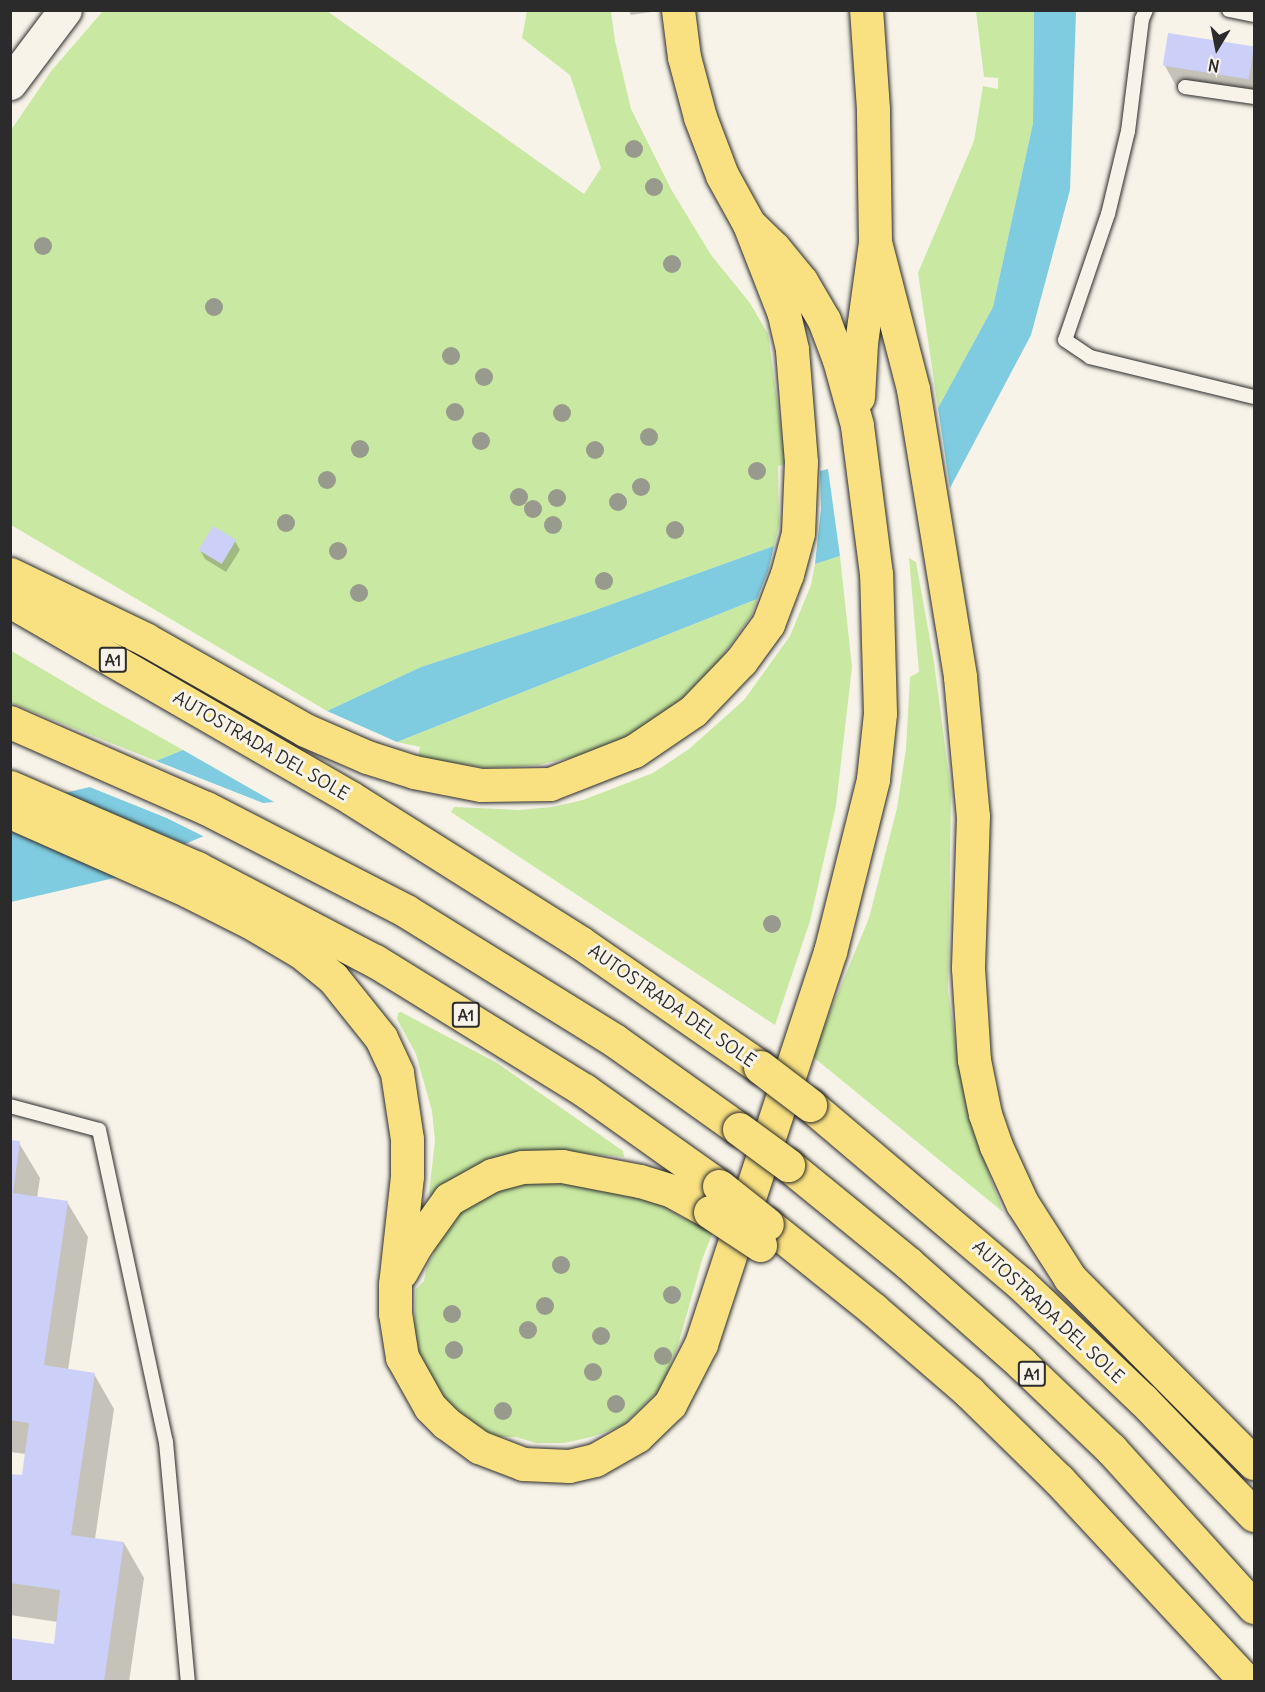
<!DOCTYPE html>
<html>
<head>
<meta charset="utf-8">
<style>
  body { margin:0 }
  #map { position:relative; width:1265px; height:1692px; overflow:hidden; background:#f7f3e8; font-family:Delius,sans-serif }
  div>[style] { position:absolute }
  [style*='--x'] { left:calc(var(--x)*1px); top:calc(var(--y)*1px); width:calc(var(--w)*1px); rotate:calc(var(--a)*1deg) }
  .green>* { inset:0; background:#c9e9a2 }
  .water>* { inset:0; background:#7fcbdf }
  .pier>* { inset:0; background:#f7f3e8 }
  .shadow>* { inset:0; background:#0003 }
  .building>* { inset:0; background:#cccff7; transform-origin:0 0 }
  .roads { filter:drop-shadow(0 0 2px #2b2b2b) drop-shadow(0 0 2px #2b2b2b) }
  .service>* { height:14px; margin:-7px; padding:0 7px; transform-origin:7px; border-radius:7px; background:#f7f3e8 }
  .secondary>* { height:33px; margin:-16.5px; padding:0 16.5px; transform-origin:16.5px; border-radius:16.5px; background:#f7f3e8 }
  .motorway>* { height:33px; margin:-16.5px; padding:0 16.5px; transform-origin:16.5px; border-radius:16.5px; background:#f9e181 }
  .bridges { filter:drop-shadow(0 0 2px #2b2b2b) drop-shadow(0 0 2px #2b2b2b) }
  .motorway-bridge>* { height:33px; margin:-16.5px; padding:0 16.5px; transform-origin:16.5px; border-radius:16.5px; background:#f9e181 }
  .trees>* { width:18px; height:18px; margin:-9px; border-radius:50%; background:#989a8d }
  span { translate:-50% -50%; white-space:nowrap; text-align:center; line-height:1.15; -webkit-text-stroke:6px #f7f3e8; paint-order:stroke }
  .shield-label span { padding:2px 4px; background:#f7f3e8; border:2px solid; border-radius:4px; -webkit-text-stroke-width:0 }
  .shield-label { font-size:16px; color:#2b2b2b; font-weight:700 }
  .street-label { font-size:18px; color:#2b2b2b }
  .frame { position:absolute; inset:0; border:12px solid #2b2b2b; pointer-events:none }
  .north { position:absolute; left:1187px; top:18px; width:60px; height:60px; -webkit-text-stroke:4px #f7f3e8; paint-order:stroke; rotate:190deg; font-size:16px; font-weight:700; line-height:24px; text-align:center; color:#2b2b2b }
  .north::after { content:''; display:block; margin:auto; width:21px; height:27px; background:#2b2b2b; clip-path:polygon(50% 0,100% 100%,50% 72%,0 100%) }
</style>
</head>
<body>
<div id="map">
  <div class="green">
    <i style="clip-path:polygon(103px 11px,327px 11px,584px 194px,601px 168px,570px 75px,522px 38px,527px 11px,611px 11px,615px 41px,631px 109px,671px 189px,711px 255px,750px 303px,768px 334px,786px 464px,778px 466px,779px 525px,774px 546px,590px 612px,421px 667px,327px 711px,11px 525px,11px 130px,52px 70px)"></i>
    <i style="clip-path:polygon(976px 11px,1034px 11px,1033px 123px,993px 307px,938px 408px,918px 273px,974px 141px,983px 86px,998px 89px,998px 78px,984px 77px)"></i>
    <i style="clip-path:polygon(840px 556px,852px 667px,836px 806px,810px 921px,775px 1025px,451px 812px,454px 807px,519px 810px,552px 807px,583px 800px,653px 773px,689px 749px,744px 700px,790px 636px,811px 585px,815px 564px)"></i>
    <i style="clip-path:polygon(909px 558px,916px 562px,934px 662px,951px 792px,948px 991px,957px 1051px,974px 1133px,1003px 1212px,812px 1056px,869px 918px,897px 808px,906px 749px,910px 677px,919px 672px)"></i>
    <i style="clip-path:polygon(757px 599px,751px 616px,717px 664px,683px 698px,629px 736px,586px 754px,538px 765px,486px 768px,418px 757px,420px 747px,397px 742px)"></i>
    <i style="clip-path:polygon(10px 650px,98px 702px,183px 750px,156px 761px,11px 703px)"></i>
    <i style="clip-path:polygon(401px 1012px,497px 1063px,623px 1151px,624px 1157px,578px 1153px,431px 1197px,429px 1193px,435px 1141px,432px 1111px,416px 1054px,397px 1019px,398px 1013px)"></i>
    <i style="clip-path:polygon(567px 1178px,653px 1200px,683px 1218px,707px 1222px,715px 1227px,703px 1257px,678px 1345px,661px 1389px,622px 1426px,591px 1437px,564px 1443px,536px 1443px,516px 1437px,493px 1437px,451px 1407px,435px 1390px,421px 1364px,414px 1334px,416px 1289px,424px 1281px,427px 1266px,434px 1254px,434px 1242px,462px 1211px,503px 1189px,534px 1181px)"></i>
  </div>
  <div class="water">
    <i style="clip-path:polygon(1034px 11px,1076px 11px,1070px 190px,1031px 335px,950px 488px,938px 408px,993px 307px,1033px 123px)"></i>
    <i style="clip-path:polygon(828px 469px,840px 556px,815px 564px,821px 509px,820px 471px)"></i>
    <i style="clip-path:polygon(774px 546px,768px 571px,757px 599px,397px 742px,327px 711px,421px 667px,590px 612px)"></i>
    <i style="clip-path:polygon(183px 750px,274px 802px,263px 803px,156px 761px)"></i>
    <i style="clip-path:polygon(90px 787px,167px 818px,204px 836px,185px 844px,64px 793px)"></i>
    <i style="clip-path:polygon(15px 828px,127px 875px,11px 902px,10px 830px)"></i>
  </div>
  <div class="pier">
    <i style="clip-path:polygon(153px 760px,156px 761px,269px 806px,262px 806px,155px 764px)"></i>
    <i style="clip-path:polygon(85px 785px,91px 785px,168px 815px,205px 834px,207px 838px,167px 818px)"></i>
  </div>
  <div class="shadow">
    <i style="clip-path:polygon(628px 10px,665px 10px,631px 15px)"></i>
    <i style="clip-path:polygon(1170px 35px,1254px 48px,1254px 104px,1180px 93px,1165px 66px)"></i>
    <i style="clip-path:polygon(235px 541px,240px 550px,226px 572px,205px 559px,200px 550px)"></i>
    <i style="clip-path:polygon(10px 1141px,19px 1143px,40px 1178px,37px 1198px,67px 1202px,88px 1237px,68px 1370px,94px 1374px,114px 1409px,95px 1539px,124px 1543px,144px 1578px,129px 1682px,10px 1682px,55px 1645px,58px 1622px,10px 1615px,10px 1475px,23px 1477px,27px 1454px,10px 1452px)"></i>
  </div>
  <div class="building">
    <i style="left:1168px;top:33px;width:87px;height:33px;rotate:9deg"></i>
    <i style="left:213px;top:526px;width:27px;height:28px;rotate:31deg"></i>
    <i style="clip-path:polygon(10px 1140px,20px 1141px,13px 1193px,68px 1201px,44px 1365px,95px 1373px,71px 1535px,124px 1542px,104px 1682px,10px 1682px,10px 1638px,54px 1644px,60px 1590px,10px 1583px,10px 1474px,22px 1475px,29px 1423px,10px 1420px)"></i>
  </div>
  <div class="roads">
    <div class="service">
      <i style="--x:1146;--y:10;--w:10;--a:114"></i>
      <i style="--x:1142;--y:19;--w:113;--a:97.1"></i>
      <i style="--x:1128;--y:131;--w:85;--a:103.5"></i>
      <i style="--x:1108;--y:214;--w:133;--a:108.8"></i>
      <i style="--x:1065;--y:340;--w:30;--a:34"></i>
      <i style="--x:1090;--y:357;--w:169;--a:13.7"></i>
      <i style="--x:1229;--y:10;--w:25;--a:11"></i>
      <i style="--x:1185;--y:87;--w:70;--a:8.2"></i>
      <i style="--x:10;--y:1106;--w:92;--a:15.1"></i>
      <i style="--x:99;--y:1130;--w:319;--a:77.9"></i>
      <i style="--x:166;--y:1442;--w:241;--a:84.8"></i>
    </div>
    <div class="secondary">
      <i style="--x:10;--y:83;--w:91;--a:-53"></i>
    </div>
    <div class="motorway">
      <i style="--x:875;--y:242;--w:152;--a:75.5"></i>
      <i style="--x:913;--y:389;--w:292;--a:80.7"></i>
      <i style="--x:960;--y:677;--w:140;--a:84.7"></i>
      <i style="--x:973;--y:816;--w:152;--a:91.9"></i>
      <i style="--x:968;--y:968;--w:92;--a:86.3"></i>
      <i style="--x:974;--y:1060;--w:55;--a:78.5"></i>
      <i style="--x:985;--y:1114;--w:34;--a:71"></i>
      <i style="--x:996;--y:1146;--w:63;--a:65.5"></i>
      <i style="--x:1022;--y:1203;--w:89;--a:57.4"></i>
      <i style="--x:1070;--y:1278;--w:261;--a:45.2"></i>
      <i style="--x:858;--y:397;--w:54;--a:-86.8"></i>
      <i style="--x:861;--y:343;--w:102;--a:-82.1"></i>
      <i style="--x:875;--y:242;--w:133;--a:-90.9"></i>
      <i style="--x:873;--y:109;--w:99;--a:-94"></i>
      <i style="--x:10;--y:574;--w:150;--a:25.7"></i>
      <i style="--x:145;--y:639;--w:184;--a:29.6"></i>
      <i style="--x:305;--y:730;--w:68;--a:23.5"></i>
      <i style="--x:367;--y:757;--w:49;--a:17.7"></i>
      <i style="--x:414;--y:772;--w:68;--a:11"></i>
      <i style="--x:481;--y:785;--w:69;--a:-0.8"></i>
      <i style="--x:550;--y:784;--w:90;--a:-21.4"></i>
      <i style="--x:634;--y:751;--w:71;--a:-34.1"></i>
      <i style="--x:693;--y:711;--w:69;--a:-46.2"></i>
      <i style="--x:741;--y:661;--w:46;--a:-53.9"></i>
      <i style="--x:768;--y:624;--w:53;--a:-69.2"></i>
      <i style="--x:787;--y:574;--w:42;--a:-75"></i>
      <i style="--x:798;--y:533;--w:71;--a:-87.6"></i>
      <i style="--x:801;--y:462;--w:113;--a:-94.6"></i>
      <i style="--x:792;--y:349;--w:36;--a:-103"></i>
      <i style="--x:784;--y:314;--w:97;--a:-111.3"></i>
      <i style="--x:749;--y:224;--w:56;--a:-118.9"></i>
      <i style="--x:722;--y:175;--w:62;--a:-110.8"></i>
      <i style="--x:700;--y:117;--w:62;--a:-104.9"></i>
      <i style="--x:684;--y:57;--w:47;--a:-97.3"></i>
      <i style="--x:10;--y:601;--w:394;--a:30"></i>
      <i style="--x:351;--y:798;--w:272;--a:32.2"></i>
      <i style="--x:581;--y:943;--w:218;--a:34.7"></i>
      <i style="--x:10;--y:722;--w:214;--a:23.7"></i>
      <i style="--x:206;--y:808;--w:225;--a:27.2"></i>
      <i style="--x:406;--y:911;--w:245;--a:31.8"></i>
      <i style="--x:614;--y:1040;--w:153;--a:35.5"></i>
      <i style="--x:10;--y:787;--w:204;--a:23.4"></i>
      <i style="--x:197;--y:868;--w:201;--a:27.6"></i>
      <i style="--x:375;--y:961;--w:246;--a:31.7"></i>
      <i style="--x:584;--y:1090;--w:166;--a:35.4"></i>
      <i style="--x:10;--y:812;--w:195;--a:23.9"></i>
      <i style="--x:188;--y:891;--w:69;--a:26.6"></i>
      <i style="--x:250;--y:922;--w:59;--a:30.5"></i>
      <i style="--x:301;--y:952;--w:41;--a:39.1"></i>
      <i style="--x:333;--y:978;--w:77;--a:51.3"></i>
      <i style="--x:381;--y:1038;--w:38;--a:65"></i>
      <i style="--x:397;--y:1073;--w:67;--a:81.4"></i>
      <i style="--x:407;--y:1139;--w:37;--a:90"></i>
      <i style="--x:407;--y:1176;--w:109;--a:96.3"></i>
      <i style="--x:395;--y:1284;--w:29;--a:90"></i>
      <i style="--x:395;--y:1313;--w:45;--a:81"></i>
      <i style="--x:402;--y:1357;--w:57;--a:60.8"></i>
      <i style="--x:430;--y:1407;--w:23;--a:45"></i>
      <i style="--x:446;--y:1423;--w:41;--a:36"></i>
      <i style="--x:479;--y:1447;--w:47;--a:21.1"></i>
      <i style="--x:523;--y:1464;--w:46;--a:2.5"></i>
      <i style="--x:569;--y:1466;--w:27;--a:-13"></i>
      <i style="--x:595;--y:1460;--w:48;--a:-29.7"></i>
      <i style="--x:637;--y:1436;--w:46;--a:-44.1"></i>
      <i style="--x:670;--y:1404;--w:68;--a:-62.7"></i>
      <i style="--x:701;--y:1344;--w:413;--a:-71.8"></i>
      <i style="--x:830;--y:952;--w:178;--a:-76"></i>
      <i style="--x:873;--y:779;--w:66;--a:-83.9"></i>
      <i style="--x:880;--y:713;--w:139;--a:-91.6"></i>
      <i style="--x:876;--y:574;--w:150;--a:-97.3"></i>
      <i style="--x:857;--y:425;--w:67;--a:-105.5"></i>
      <i style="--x:839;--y:360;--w:43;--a:-110.6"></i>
      <i style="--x:824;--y:320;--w:45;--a:-120.5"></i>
      <i style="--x:801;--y:281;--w:43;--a:-129.3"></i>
      <i style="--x:774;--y:248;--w:35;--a:-136"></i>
      <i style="--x:810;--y:1105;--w:275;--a:40.3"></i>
      <i style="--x:1020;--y:1283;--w:170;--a:43.6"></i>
      <i style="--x:1143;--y:1400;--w:160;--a:46"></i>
      <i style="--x:788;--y:1165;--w:155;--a:39.2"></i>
      <i style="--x:908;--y:1263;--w:152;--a:41.5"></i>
      <i style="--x:1022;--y:1364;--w:123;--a:43.7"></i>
      <i style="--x:1111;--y:1449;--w:213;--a:47.9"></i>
      <i style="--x:767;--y:1224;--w:136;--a:38.7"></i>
      <i style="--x:873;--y:1309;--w:127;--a:40.8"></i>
      <i style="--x:969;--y:1392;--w:126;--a:44.4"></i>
      <i style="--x:1059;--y:1480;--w:276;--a:47.1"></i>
      <i style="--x:401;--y:1272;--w:31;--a:-61"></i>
      <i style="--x:416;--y:1245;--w:57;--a:-54.3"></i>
      <i style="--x:449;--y:1199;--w:49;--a:-29.2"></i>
      <i style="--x:492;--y:1175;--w:31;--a:-15"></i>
      <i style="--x:522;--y:1167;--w:40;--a:-1.4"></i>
      <i style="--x:562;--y:1166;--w:79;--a:10.9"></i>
      <i style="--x:640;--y:1181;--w:34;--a:17"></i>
      <i style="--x:672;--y:1191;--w:43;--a:28.9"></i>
    </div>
  </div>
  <div class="bridges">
    <div class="motorway-bridge">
      <i style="--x:760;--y:1067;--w:63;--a:37.2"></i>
      <i style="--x:739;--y:1129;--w:61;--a:36.3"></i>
      <i style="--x:719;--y:1186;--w:61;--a:38.4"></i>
      <i style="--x:710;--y:1212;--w:60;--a:33.4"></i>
    </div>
  </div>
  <div class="trees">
    <i style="left:634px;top:149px"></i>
    <i style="left:654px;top:187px"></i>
    <i style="left:43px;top:246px"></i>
    <i style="left:672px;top:264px"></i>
    <i style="left:214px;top:307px"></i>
    <i style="left:451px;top:356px"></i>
    <i style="left:484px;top:377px"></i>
    <i style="left:455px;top:412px"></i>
    <i style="left:562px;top:413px"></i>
    <i style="left:649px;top:437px"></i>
    <i style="left:481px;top:441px"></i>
    <i style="left:360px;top:449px"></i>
    <i style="left:595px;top:450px"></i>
    <i style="left:757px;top:471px"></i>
    <i style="left:327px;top:480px"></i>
    <i style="left:641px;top:487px"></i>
    <i style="left:519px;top:497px"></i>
    <i style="left:557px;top:498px"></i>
    <i style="left:618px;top:502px"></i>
    <i style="left:533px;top:509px"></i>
    <i style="left:286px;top:523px"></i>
    <i style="left:553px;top:525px"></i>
    <i style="left:675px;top:530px"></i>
    <i style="left:338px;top:551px"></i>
    <i style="left:604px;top:581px"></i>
    <i style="left:359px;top:593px"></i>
    <i style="left:772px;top:924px"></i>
    <i style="left:561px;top:1265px"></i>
    <i style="left:672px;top:1295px"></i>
    <i style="left:545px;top:1306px"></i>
    <i style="left:452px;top:1314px"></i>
    <i style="left:528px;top:1330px"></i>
    <i style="left:601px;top:1336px"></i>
    <i style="left:454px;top:1350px"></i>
    <i style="left:663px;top:1356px"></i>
    <i style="left:593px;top:1372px"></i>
    <i style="left:616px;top:1404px"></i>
    <i style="left:503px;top:1411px"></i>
  </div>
  <div class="shield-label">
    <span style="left:113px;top:660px">A1</span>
    <span style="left:466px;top:1015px">A1</span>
    <span style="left:1032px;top:1374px">A1</span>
  </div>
  <div class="street-label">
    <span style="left:261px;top:746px;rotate:30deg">AUTOSTRADA DEL SOLE</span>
    <span style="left:672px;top:1006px;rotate:35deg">AUTOSTRADA DEL SOLE</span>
    <span style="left:1048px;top:1312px;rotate:43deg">AUTOSTRADA DEL SOLE</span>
  </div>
  <div class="frame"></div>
  <div class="north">N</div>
</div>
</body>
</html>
